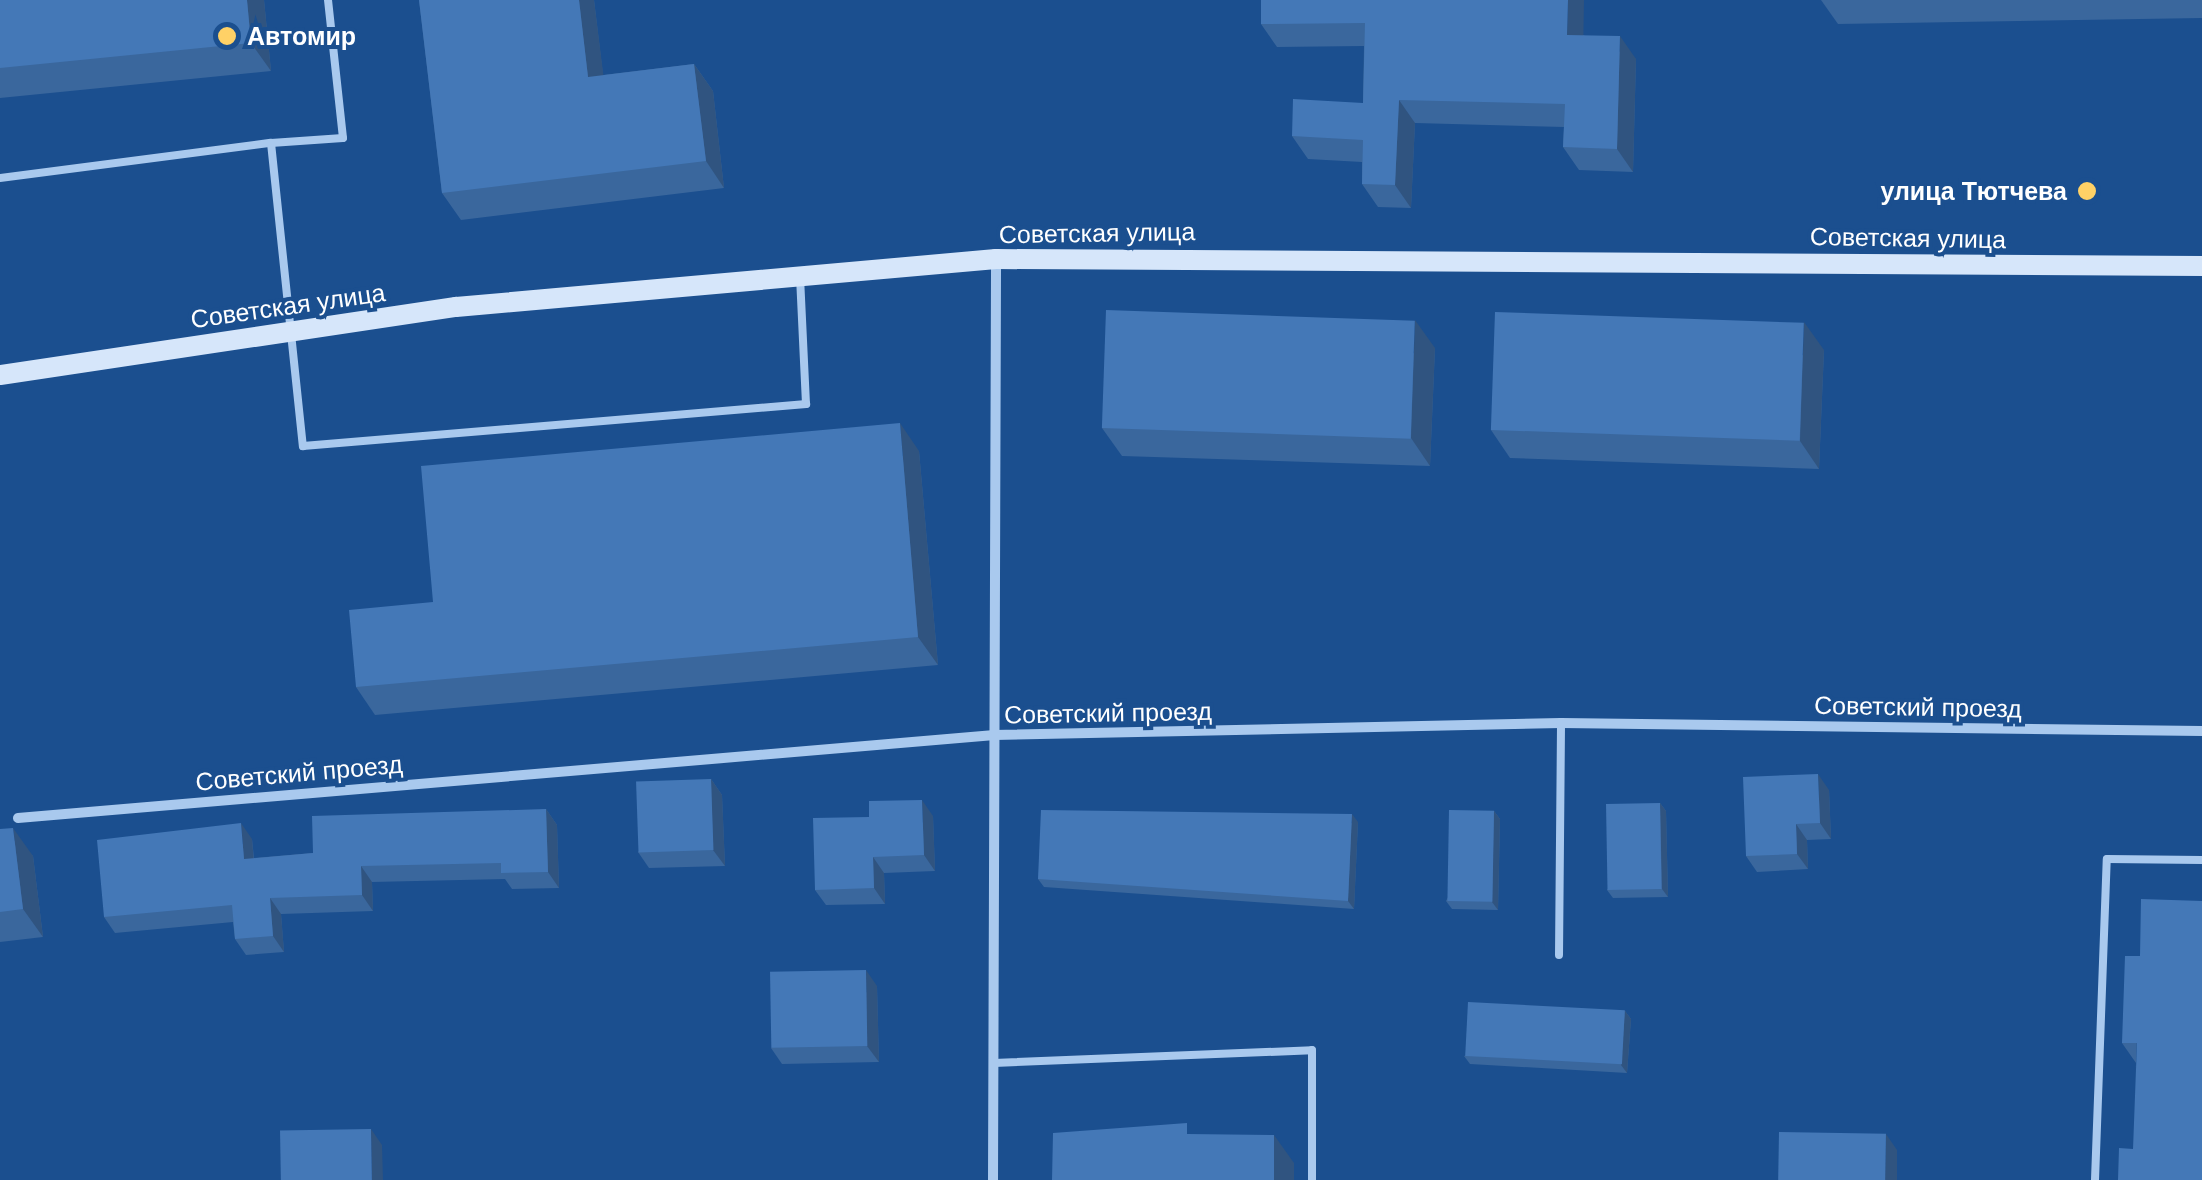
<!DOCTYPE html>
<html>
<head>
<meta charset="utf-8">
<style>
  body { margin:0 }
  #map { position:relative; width:2202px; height:1180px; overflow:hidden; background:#1b4f8f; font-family:Arial,sans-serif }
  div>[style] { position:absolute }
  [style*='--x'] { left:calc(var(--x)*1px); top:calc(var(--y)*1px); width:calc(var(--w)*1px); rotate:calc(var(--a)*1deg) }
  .service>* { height:8px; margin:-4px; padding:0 4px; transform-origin:4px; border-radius:4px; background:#a9c9ee }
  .minor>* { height:10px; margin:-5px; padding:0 5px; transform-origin:5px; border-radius:5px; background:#a9c9ee }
  .secondary>* { height:20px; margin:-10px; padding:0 10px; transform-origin:10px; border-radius:10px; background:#d6e6fa }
  .wall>* { inset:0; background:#3a679d }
  .shaded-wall>* { inset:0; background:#305480 }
  .building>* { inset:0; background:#4478b7; transform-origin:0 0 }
  .dots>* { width:28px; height:28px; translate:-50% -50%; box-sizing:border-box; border:5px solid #1b4f8f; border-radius:50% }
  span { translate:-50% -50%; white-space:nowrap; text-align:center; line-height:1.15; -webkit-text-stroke:8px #1b4f8f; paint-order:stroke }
  .poi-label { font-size:25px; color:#fff; font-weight:700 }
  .left { translate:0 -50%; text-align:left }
  .right { translate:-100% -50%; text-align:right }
  .street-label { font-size:25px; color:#fff }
</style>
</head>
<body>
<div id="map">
  <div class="service">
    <i style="--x:271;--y:143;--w:72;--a:-4"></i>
    <i style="--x:343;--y:138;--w:139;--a:-96.2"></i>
    <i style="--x:0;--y:178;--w:273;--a:-7.4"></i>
    <i style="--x:271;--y:143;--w:305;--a:84"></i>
    <i style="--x:303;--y:446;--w:505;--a:-4.77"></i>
    <i style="--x:806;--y:404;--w:126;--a:-92.7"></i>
    <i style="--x:1559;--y:955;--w:232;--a:-89.5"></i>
    <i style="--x:994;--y:1063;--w:318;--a:-2.3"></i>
    <i style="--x:1312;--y:1050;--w:130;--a:90"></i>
    <i style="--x:2095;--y:1180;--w:321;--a:-87.9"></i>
    <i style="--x:2107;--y:859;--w:95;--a:0.6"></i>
  </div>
  <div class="minor">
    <i style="--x:18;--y:818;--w:980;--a:-4.86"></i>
    <i style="--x:994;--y:735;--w:567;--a:-1.21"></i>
    <i style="--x:1561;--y:723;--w:641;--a:0.72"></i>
    <i style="--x:993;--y:1180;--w:921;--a:-89.81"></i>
  </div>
  <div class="secondary">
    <i style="--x:0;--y:375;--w:461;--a:-8.5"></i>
    <i style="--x:456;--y:307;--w:542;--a:-5.08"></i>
    <i style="--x:996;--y:259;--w:1206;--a:0.33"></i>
  </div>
  <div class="wall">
    <i style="clip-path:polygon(0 0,264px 0,271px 71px,0 98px)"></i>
    <i style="clip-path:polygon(419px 0,594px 0,603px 75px,694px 64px,713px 91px,724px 188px,461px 220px,442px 193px)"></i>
    <i style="clip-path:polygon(1261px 0,1583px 35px,1636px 59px,1633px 172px,1579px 170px,1563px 147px,1564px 127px,1415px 123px,1411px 208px,1378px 207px,1362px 184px,1362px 162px,1308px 159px,1292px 136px,1363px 103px,1364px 46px,1277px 47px,1261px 24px)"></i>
    <i style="clip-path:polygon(1821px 0,2202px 0,2202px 18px,1838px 24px)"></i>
    <i style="clip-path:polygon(1435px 348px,1430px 466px,1122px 456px,1102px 428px)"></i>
    <i style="clip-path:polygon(1824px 350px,1819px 469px,1510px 458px,1491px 430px)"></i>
    <i style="clip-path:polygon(919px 451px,938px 665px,375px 715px,356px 687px,433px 602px)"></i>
    <i style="clip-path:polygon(711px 779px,722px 795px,725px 866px,649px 868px,638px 852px)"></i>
    <i style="clip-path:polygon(1829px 790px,1831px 839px,1807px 840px,1808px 869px,1757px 872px,1746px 856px)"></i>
    <i style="clip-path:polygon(1660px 803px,1666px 811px,1668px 897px,1613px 898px,1607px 890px)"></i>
    <i style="clip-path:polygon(546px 809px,557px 825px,559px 888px,512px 889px,505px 879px,372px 882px,373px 911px,281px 914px,284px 952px,246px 955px,235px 939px,233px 922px,115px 933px,104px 917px,252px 839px,254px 858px,313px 853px)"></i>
    <i style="clip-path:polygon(1494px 811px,1500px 819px,1498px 910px,1452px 909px,1446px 901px)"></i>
    <i style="clip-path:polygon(933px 816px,935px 871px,884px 873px,885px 904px,826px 905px,815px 890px)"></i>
    <i style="clip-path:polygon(1358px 822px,1354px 909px,1044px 887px,1038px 879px)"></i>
    <i style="clip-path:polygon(0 829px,33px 856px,43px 937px,0 942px)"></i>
    <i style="clip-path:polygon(2140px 956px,2133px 1149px,2136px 1063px,2122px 1043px)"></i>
    <i style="clip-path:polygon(877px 986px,879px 1062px,782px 1064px,771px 1048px)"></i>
    <i style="clip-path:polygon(1625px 1011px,1631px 1019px,1627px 1073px,1470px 1064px,1464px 1056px)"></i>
  </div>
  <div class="shaded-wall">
    <i style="clip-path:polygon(247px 0,264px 0,271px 71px,251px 43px)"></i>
    <i style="clip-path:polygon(579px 0,594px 0,607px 104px,588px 77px)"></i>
    <i style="clip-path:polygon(1568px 0,1584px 0,1583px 58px,1567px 35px)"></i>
    <i style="clip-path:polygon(1620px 36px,1636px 59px,1633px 172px,1617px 149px)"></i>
    <i style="clip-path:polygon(694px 64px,713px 91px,724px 188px,706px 161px)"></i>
    <i style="clip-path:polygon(1399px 100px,1415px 123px,1411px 208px,1395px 185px)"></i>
    <i style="clip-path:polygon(1415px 320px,1435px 348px,1430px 466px,1411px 438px)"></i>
    <i style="clip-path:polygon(1804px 322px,1824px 350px,1819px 469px,1800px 441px)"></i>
    <i style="clip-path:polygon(900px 423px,919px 451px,938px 665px,918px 637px)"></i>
    <i style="clip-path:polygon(1818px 774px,1829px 790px,1831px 839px,1820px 823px)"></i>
    <i style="clip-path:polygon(711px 779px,722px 795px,725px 866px,713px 850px)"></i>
    <i style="clip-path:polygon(922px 800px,933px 816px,935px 871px,924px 855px)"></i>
    <i style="clip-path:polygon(1660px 803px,1666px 811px,1668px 897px,1662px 889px)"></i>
    <i style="clip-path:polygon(546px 809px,557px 825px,559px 888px,548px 872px)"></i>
    <i style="clip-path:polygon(1494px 811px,1500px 819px,1498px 910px,1492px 902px)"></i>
    <i style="clip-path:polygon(1352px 814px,1358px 822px,1354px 909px,1348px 901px)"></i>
    <i style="clip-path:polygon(241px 823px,252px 839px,255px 875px,244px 859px)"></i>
    <i style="clip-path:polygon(1796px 824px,1807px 840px,1808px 869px,1797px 854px)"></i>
    <i style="clip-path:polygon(13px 828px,33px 856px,43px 937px,23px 909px)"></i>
    <i style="clip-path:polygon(873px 857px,884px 873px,885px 904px,874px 888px)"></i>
    <i style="clip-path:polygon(361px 866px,372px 882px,373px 911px,362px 895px)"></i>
    <i style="clip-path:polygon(270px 898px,281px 914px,284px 952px,273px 936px)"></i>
    <i style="clip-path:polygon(866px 970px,877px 986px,879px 1062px,867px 1046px)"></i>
    <i style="clip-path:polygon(1625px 1011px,1631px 1019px,1627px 1073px,1621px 1065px)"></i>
    <i style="clip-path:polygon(371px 1129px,382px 1145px,383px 1180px,372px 1180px)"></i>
    <i style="clip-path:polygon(1886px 1134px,1897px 1150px,1897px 1180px,1885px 1180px)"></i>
    <i style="clip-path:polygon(1274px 1135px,1294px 1163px,1294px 1180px,1274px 1180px)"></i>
  </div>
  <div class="building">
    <i style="clip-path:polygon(0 0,247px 0,251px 43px,0 68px)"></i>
    <i style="clip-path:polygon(419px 0,579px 0,588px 77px,694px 64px,706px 161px,442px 193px)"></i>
    <i style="clip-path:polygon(1261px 0,1568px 0,1567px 35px,1620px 36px,1617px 149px,1563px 147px,1565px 104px,1399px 100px,1395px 185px,1362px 184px,1363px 140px,1292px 136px,1293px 99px,1363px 103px,1365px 23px,1261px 24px)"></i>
    <i style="left:1106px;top:310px;width:309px;height:118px;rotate:2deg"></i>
    <i style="left:1495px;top:312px;width:309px;height:118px;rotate:2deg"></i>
    <i style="clip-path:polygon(900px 423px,918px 637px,356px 687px,349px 610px,433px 602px,421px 466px)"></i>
    <i style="clip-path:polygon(1818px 774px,1820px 823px,1796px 824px,1797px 854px,1746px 856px,1743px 777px)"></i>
    <i style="left:711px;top:779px;width:71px;height:75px;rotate:88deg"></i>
    <i style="clip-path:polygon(922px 800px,924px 855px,873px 857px,874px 888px,815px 890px,813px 818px,869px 817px,869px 801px)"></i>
    <i style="left:1660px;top:803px;width:86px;height:54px;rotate:89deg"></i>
    <i style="clip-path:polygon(546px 809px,548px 872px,501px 873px,501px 863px,361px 866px,362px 895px,270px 898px,273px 936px,235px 939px,232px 905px,104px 917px,97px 840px,241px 823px,244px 859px,313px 853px,312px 816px)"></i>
    <i style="clip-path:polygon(1041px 810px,1352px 814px,1348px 901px,1038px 879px)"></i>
    <i style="left:1449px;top:810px;width:45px;height:91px;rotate:1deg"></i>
    <i style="clip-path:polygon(13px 828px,23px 909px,0 912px,0 829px)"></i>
    <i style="clip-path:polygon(2141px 899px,2202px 901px,2202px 1180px,2118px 1180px,2119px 1148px,2133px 1149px,2137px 1043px,2122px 1043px,2125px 956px,2140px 956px)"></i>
    <i style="left:866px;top:970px;width:76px;height:96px;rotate:89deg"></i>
    <i style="left:1468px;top:1002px;width:157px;height:54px;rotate:3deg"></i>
    <i style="clip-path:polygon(1187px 1123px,1187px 1134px,1274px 1135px,1274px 1180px,1052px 1180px,1053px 1133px)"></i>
    <i style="left:371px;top:1129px;width:51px;height:91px;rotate:89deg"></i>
    <i style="left:1779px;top:1132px;width:107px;height:48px;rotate:1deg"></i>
  </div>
  <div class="dots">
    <i style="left:227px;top:36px;background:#ffd166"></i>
    <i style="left:2087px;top:191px;background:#ffd166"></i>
  </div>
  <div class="poi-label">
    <span class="left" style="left:247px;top:36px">Автомир</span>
    <span class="right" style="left:2067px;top:191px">улица Тютчева</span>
  </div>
  <div class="street-label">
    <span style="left:1097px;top:233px;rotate:-1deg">Советская улица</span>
    <span style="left:1908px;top:238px;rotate:1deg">Советская улица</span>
    <span style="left:288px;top:306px;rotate:-8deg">Советская улица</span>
    <span style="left:1918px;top:707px;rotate:1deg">Советский проезд</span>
    <span style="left:1108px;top:713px;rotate:-1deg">Советский проезд</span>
    <span style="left:299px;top:773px;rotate:-5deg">Советский проезд</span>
  </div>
</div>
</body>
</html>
